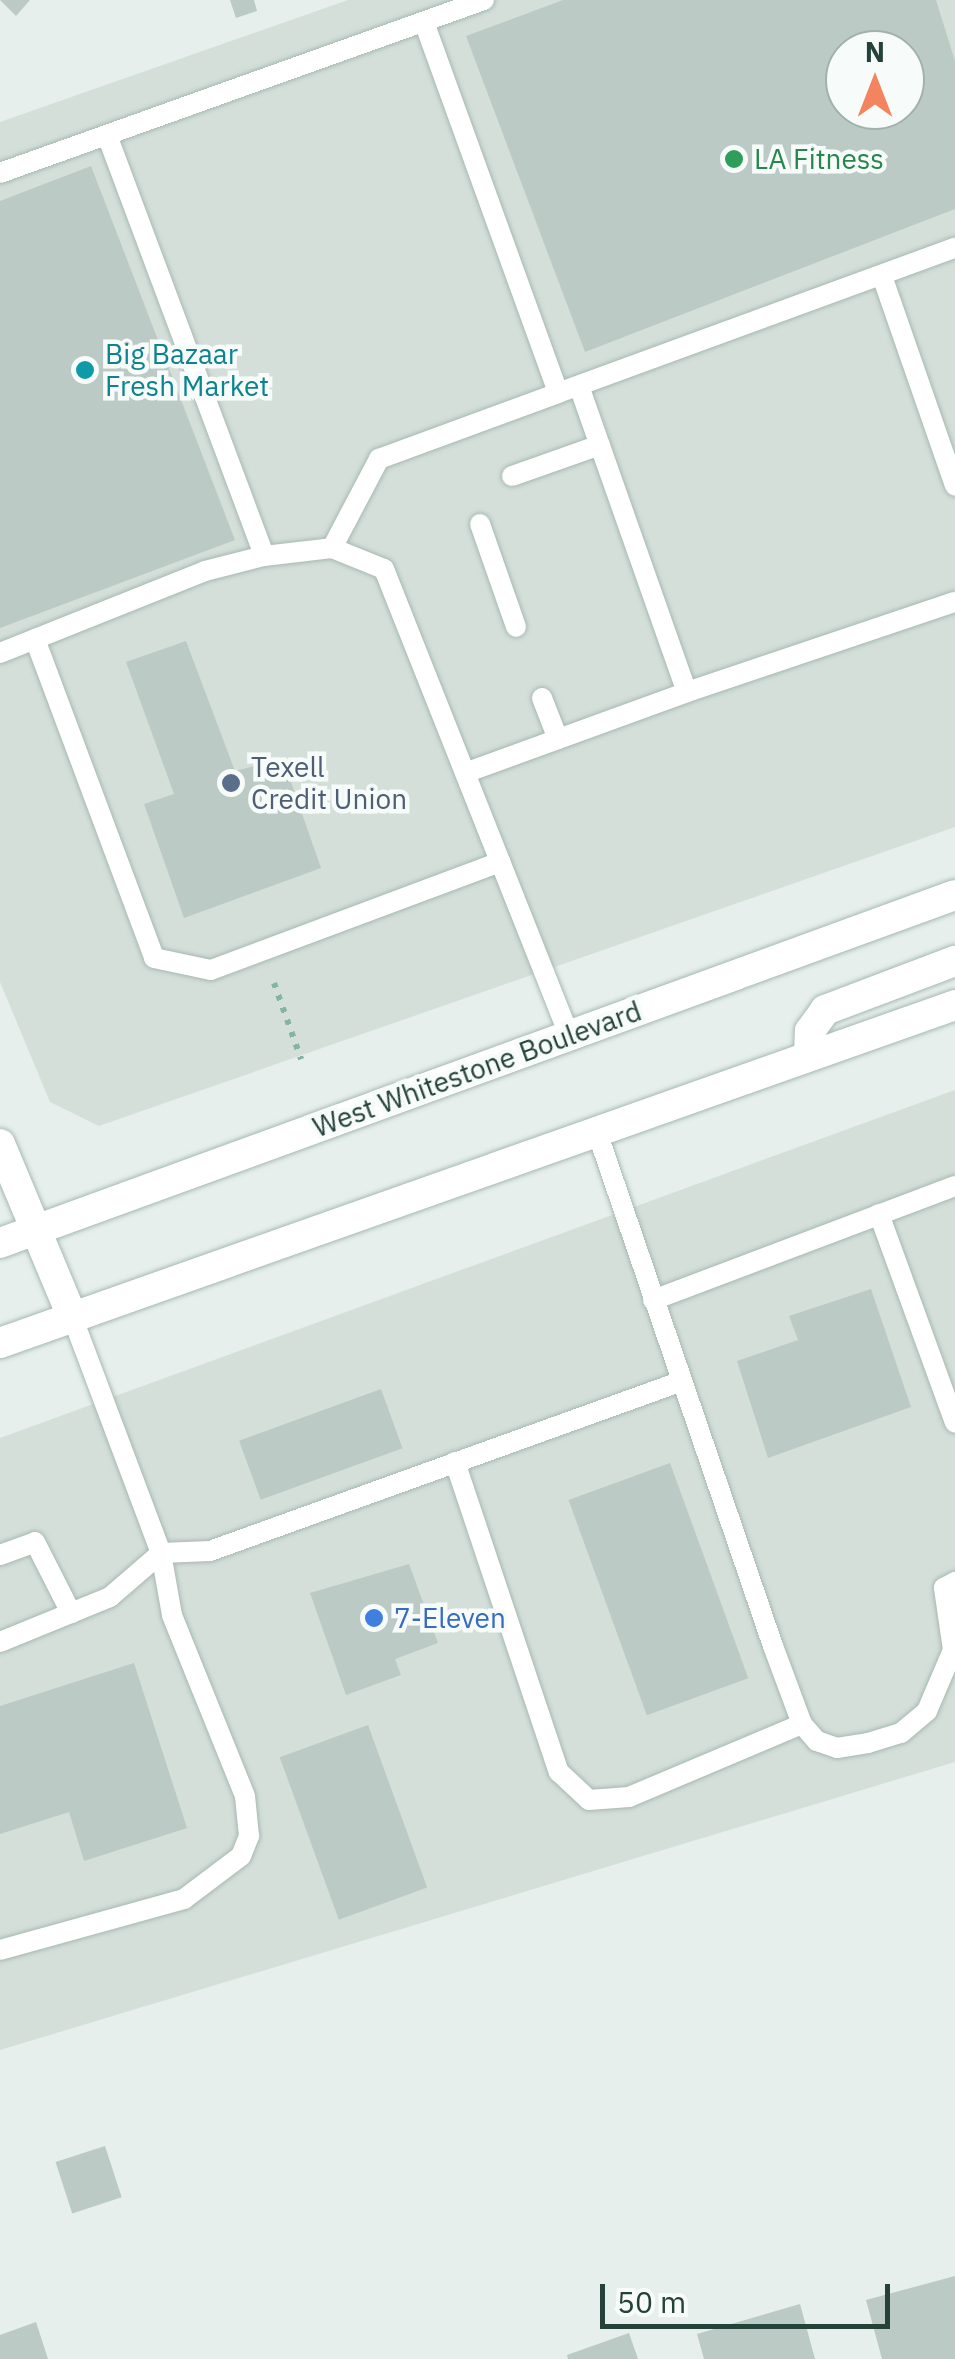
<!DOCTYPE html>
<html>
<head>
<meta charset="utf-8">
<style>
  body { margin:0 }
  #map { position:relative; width:955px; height:2359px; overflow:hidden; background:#e6efeb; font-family:"IBM Plex Sans",sans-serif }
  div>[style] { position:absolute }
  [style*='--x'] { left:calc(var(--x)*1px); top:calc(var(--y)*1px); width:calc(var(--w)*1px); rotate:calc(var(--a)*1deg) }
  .built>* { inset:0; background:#d4dfda }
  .building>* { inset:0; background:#bbcac4; transform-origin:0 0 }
  .path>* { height:6px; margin-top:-3px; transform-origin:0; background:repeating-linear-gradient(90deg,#86b3a5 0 5px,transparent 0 13px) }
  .roads { filter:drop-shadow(0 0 2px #a8b8b2) drop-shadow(0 0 2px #a8b8b2) }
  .lane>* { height:20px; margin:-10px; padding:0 10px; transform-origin:10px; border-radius:10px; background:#fff }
  .secondary>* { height:30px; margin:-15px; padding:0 15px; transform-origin:15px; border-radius:15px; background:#fff }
  .dots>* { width:28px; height:28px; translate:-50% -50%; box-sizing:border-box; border:5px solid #f7fbf9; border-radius:50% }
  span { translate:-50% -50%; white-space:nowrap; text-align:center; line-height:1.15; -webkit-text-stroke:9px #f7fbf9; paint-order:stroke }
  .leisure-label { font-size:28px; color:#27864d }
  .left { translate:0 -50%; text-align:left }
  .culture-label { font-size:28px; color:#0d838f }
  .service-label { font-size:28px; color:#4e5e75 }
  .street-label { font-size:28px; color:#24423a }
  .shop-label { font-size:28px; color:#366cbe }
  .north { position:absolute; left:825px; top:30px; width:100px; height:100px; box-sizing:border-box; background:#f7fbf9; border:2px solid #a3b1ad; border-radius:50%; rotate:0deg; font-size:28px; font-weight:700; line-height:40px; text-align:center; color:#24423a }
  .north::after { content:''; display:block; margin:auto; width:35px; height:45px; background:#f4845f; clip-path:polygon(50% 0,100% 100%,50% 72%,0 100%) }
  .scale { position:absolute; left:600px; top:2284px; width:290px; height:45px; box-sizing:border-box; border:5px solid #24423a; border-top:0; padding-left:12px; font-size:30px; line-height:35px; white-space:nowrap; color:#24423a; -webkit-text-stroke:8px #f7fbf9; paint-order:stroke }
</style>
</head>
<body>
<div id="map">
  <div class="built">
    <i style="clip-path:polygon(evenodd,348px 0,955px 0,955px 827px,99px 1126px,50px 1102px,0 982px,0 122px,348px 0,845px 50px,905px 50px,905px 110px,845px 110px,845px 50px)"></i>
    <i style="clip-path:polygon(955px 1090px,955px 1762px,0 2050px,0 1438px)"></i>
  </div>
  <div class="building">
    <i style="clip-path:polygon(0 0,30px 0,16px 16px)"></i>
    <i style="clip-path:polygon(230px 0,254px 0,257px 11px,236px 18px)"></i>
    <i style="clip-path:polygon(evenodd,563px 0,936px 0,955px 61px,955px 209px,585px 352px,466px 36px,563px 0,845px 50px,905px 50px,905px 110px,845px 110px,845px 50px)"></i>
    <i style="clip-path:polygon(91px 166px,235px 540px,0 628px,0 201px)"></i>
    <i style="clip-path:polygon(186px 641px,235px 771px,283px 759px,321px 868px,184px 918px,144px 804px,174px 794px,126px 662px)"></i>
    <i style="clip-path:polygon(871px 1289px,911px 1407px,768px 1458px,737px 1361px,798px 1340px,789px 1316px)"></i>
    <i style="left:381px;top:1389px;width:63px;height:151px;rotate:70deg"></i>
    <i style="left:670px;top:1463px;width:229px;height:108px;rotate:70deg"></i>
    <i style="clip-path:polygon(409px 1564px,438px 1643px,395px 1659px,401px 1675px,346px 1695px,310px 1593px)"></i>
    <i style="clip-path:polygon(134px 1663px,187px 1828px,84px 1861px,69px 1812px,0 1834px,0 1706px)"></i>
    <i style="left:368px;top:1725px;width:173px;height:94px;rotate:70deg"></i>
    <i style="left:105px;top:2146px;width:54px;height:52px;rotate:72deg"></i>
    <i style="clip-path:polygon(955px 2276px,955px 2359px,882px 2359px,866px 2300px)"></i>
    <i style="clip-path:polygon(800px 2304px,815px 2359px,704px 2359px,697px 2334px)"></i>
    <i style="clip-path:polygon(36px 2322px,48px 2359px,0 2359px,0 2335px)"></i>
    <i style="clip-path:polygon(629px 2333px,638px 2359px,568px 2359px,567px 2355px)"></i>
  </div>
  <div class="path">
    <i style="--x:274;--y:983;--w:81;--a:70.4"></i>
  </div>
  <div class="roads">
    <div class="lane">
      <i style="--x:424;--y:22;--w:394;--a:70.1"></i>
      <i style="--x:558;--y:393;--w:423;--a:-20.1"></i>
      <i style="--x:107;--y:135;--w:449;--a:69.5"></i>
      <i style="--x:0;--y:173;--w:514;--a:-19.67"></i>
      <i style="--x:882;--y:276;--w:222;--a:70.8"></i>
      <i style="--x:579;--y:386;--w:324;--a:70.6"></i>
      <i style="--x:687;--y:692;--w:283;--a:-18.6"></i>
      <i style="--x:512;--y:476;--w:93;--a:-19.4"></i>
      <i style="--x:480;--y:524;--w:109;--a:70.7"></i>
      <i style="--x:332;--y:548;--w:101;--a:-62.2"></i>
      <i style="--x:379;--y:459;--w:191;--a:-20.2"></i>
      <i style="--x:35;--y:639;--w:340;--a:69.5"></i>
      <i style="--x:154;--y:958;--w:58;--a:11.9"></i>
      <i style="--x:211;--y:970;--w:309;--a:-20.5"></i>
      <i style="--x:0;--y:653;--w:221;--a:-21.8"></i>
      <i style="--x:205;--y:571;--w:61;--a:-14.3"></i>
      <i style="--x:264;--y:556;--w:68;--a:-6.7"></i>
      <i style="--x:332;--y:548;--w:56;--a:22"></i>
      <i style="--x:384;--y:569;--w:501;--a:68.35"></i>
      <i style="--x:542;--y:698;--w:44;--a:68.7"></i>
      <i style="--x:465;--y:773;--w:236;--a:-20"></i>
      <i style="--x:597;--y:1132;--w:543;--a:71.1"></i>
      <i style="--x:773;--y:1646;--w:83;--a:69.6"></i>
      <i style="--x:802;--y:1724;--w:23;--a:49"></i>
      <i style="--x:817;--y:1741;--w:21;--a:19"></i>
      <i style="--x:837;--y:1748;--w:31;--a:-9"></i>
      <i style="--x:868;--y:1743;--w:34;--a:-17"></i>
      <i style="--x:901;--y:1733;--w:34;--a:-40"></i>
      <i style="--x:927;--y:1711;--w:66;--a:-66.9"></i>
      <i style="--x:953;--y:1650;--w:63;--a:-98.3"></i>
      <i style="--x:944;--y:1588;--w:13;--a:-29"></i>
      <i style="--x:879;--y:1214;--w:222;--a:70"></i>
      <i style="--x:653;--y:1300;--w:323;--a:-20.7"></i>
      <i style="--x:455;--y:1462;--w:327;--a:71.5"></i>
      <i style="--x:559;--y:1772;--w:41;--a:43"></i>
      <i style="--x:589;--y:1800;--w:40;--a:-4.3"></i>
      <i style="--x:629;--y:1797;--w:188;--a:-22.9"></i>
      <i style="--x:0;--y:1555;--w:37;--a:-20"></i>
      <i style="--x:35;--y:1542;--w:80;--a:63.1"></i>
      <i style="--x:0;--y:1642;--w:119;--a:-22.2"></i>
      <i style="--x:110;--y:1597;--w:67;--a:-40.8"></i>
      <i style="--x:161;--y:1553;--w:49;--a:-2.3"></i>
      <i style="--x:210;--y:1551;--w:499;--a:-19.8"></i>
      <i style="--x:0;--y:1950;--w:191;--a:-15.5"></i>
      <i style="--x:184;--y:1899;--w:71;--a:-37"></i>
      <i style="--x:241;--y:1856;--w:22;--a:-68"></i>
      <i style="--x:249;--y:1836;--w:40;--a:-95.7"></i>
      <i style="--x:245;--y:1796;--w:195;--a:-112"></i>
      <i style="--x:172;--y:1615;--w:63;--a:-100.1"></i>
      <i style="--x:161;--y:1553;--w:253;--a:-110.6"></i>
    </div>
    <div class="secondary">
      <i style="--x:809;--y:1056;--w:25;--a:-88"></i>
      <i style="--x:810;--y:1031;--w:26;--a:-54"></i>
      <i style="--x:825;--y:1010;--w:139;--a:-20.7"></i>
      <i style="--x:0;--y:1144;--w:186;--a:67.3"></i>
      <i style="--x:0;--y:1243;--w:1016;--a:-20.02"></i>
      <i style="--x:0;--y:1343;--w:1013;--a:-19.49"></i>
    </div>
  </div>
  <div class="dots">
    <i style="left:734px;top:159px;background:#2e9e5b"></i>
    <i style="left:85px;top:370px;background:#0f9aa8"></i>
    <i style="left:231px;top:783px;background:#5c6f8a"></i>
    <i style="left:374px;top:1618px;background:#3f7fe0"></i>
  </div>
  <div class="leisure-label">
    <span class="left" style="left:754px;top:159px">LA Fitness</span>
  </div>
  <div class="culture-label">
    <span class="left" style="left:105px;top:370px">Big Bazaar<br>Fresh Market</span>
  </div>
  <div class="service-label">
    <span class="left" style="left:251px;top:783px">Texell<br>Credit Union</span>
  </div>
  <div class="street-label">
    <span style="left:477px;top:1069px;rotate:-20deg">West Whitestone Boulevard</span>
  </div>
  <div class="shop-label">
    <span class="left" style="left:394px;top:1618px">7-Eleven</span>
  </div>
  <div class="north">N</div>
  <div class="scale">50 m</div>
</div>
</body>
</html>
